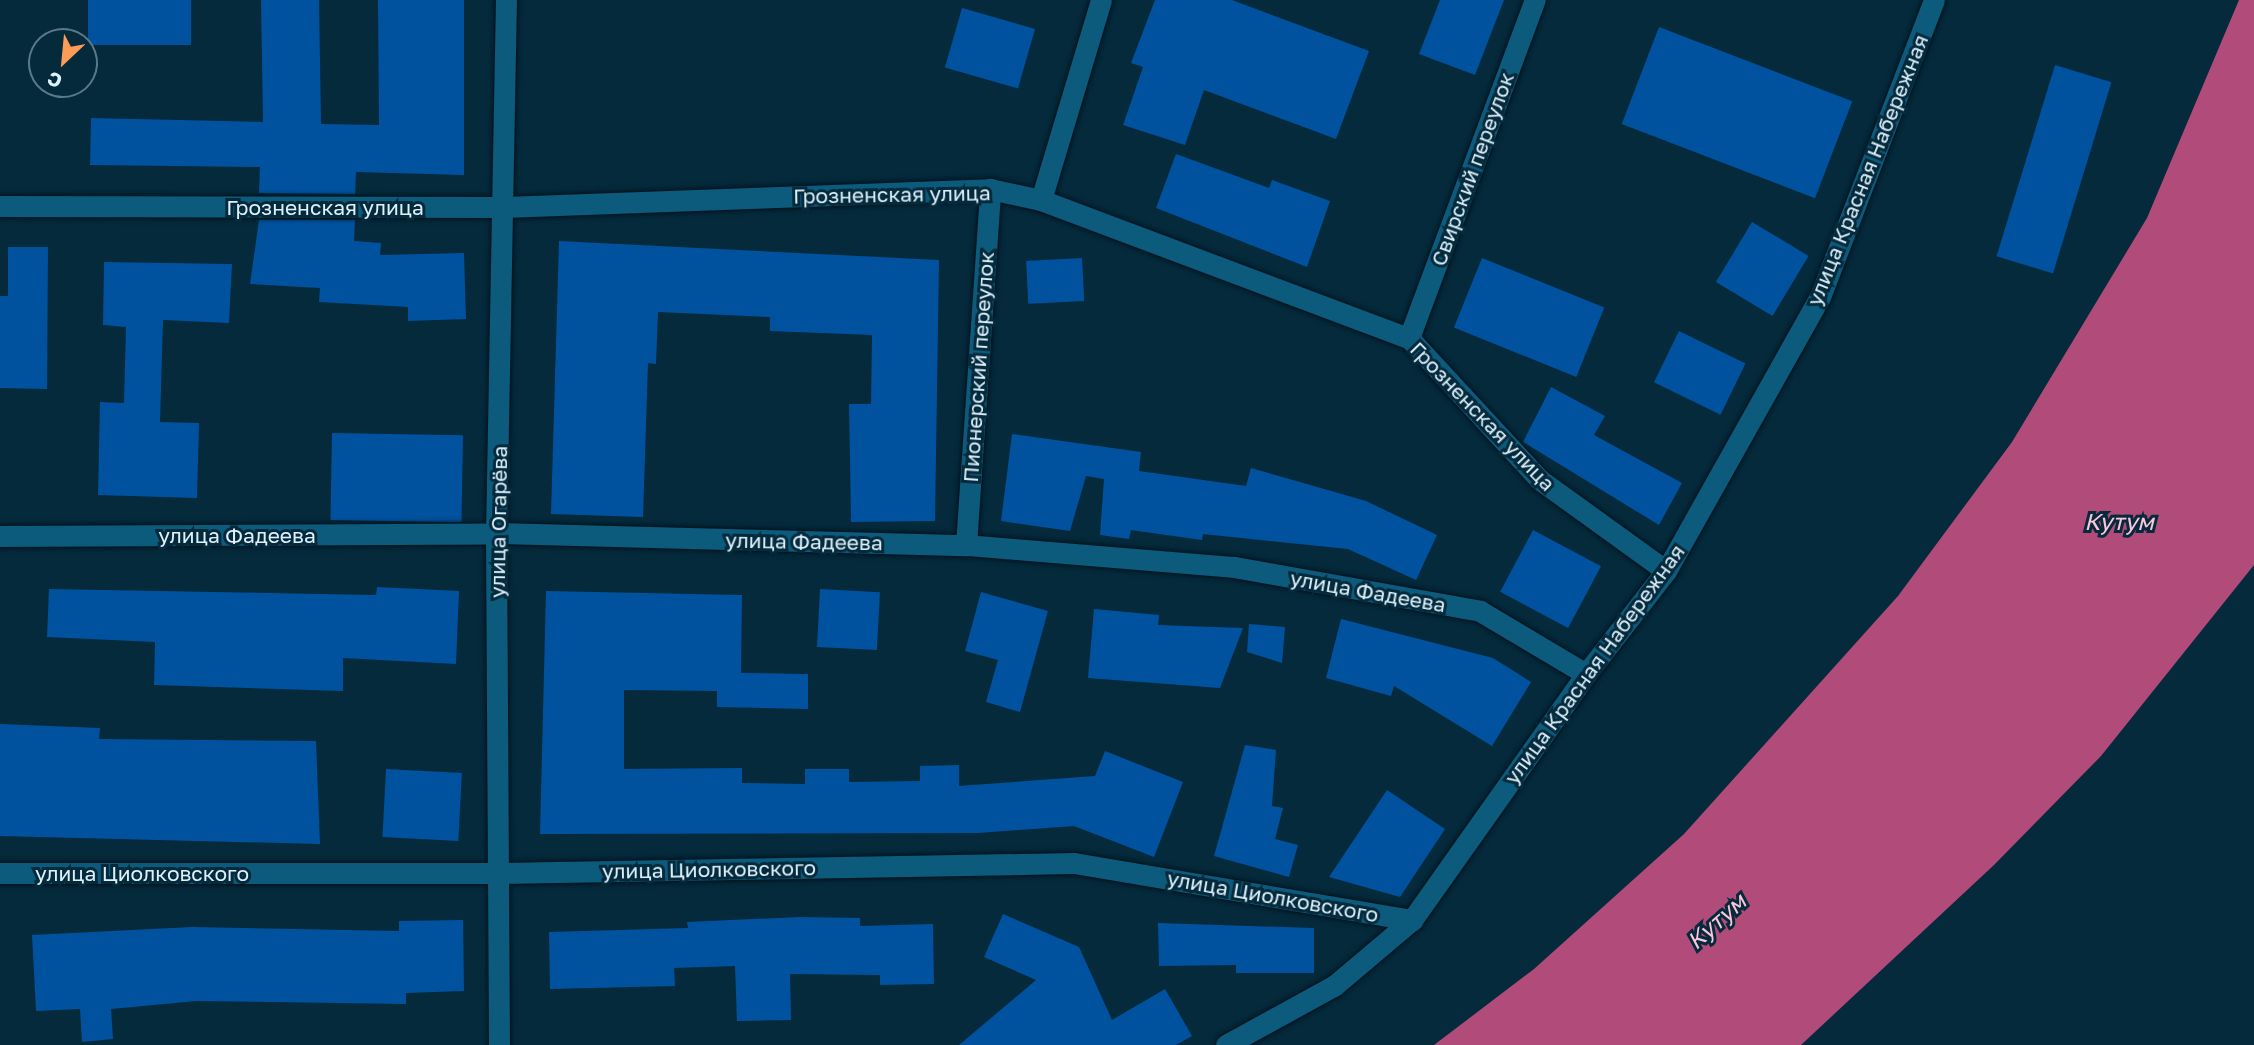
<!DOCTYPE html>
<html>
<head>
<meta charset="utf-8">
<style>
  body { margin:0 }
  #map { position:relative; width:2254px; height:1045px; overflow:hidden; background:#042a3c; font-family:"Golos Text",sans-serif }
  div>[style] { position:absolute }
  [style*='--x'] { left:calc(var(--x)*1px); top:calc(var(--y)*1px); width:calc(var(--w)*1px); rotate:calc(var(--a)*1deg) }
  .water>* { inset:0; background:#b14b7a }
  .building>* { inset:0; background:#00529f; transform-origin:0 0 }
  .roads { filter:drop-shadow(0 0 2px #00121c) drop-shadow(0 0 2px #00121c) }
  .minor>* { height:21px; margin:-10.5px; padding:0 10.5px; transform-origin:10.5px; border-radius:10.5px; background:#0c5a7c }
  span { translate:-50% -50%; white-space:nowrap; text-align:center; line-height:1.15; -webkit-text-stroke:6px #042a3c; paint-order:stroke }
  .street-label { font-size:21px; color:#ddf1fd }
  .water-label { font-size:23px; color:#ffc6db; font-style:italic }
  .north { position:absolute; left:28px; top:28px; width:70px; height:70px; box-sizing:border-box; background:#042a3c; border:2px solid #5b7a89; border-radius:50%; rotate:206deg; font-size:19px; font-weight:700; line-height:28px; text-align:center; color:#ddf1fd }
  .north::after { content:''; display:block; margin:auto; width:24px; height:32px; background:#fd9c57; clip-path:polygon(50% 0,100% 100%,50% 72%,0 100%) }
</style>
</head>
<body>
<div id="map">
  <div class="water">
    <i style="clip-path:polygon(2239px 0,2254px 0,2254px 565px,2101px 756px,1994px 865px,1801px 1045px,1434px 1045px,1534px 969px,1684px 834px,1898px 596px,2012px 442px,2147px 218px)"></i>
  </div>
  <div class="building">
    <i style="left:88px;top:0;width:103px;height:45px"></i>
    <i style="clip-path:polygon(261px 0,319px 0,321px 124px,379px 125px,378px 0,464px 0,464px 175px,356px 172px,355px 194px,259px 193px,260px 167px,90px 165px,91px 118px,263px 122px)"></i>
    <i style="clip-path:polygon(1155px 0,1232px 0,1369px 51px,1336px 139px,1204px 90px,1185px 145px,1123px 125px,1143px 67px,1131px 63px)"></i>
    <i style="clip-path:polygon(1440px 0,1504px 0,1475px 75px,1419px 54px)"></i>
    <i style="left:962px;top:8px;width:76px;height:62px;rotate:16deg"></i>
    <i style="left:1659px;top:27px;width:207px;height:104px;rotate:21deg"></i>
    <i style="left:2055px;top:65px;width:59px;height:200px;rotate:17deg"></i>
    <i style="clip-path:polygon(1176px 154px,1269px 188px,1272px 180px,1330px 201px,1307px 267px,1156px 208px)"></i>
    <i style="clip-path:polygon(259px 220px,355px 220px,354px 241px,381px 243px,380px 255px,464px 253px,466px 319px,408px 321px,408px 307px,319px 302px,320px 288px,250px 284px)"></i>
    <i style="left:1752px;top:222px;width:66px;height:70px;rotate:31deg"></i>
    <i style="clip-path:polygon(559px 241px,939px 260px,935px 521px,851px 522px,849px 404px,871px 404px,872px 335px,770px 331px,770px 317px,658px 312px,656px 364px,648px 363px,643px 517px,551px 514px)"></i>
    <i style="clip-path:polygon(8px 247px,48px 247px,47px 389px,0 388px,0 296px,8px 296px)"></i>
    <i style="left:1082px;top:258px;width:43px;height:56px;rotate:87deg"></i>
    <i style="left:1482px;top:258px;width:132px;height:75px;rotate:22deg"></i>
    <i style="clip-path:polygon(104px 262px,232px 264px,229px 323px,163px 320px,160px 422px,199px 423px,197px 498px,98px 495px,100px 402px,124px 403px,126px 327px,103px 325px)"></i>
    <i style="left:1679px;top:331px;width:74px;height:57px;rotate:26deg"></i>
    <i style="clip-path:polygon(1551px 387px,1605px 416px,1594px 435px,1682px 483px,1659px 525px,1523px 442px)"></i>
    <i style="left:332px;top:433px;width:131px;height:87px;rotate:1deg"></i>
    <i style="clip-path:polygon(1012px 434px,1141px 452px,1139px 471px,1246px 486px,1251px 468px,1366px 501px,1437px 535px,1416px 580px,1348px 549px,1203px 534px,1202px 540px,1131px 530px,1129px 539px,1100px 535px,1104px 479px,1086px 476px,1070px 531px,1001px 521px)"></i>
    <i style="left:1533px;top:530px;width:77px;height:70px;rotate:28deg"></i>
    <i style="clip-path:polygon(377px 587px,459px 591px,456px 664px,343px 658px,343px 691px,154px 685px,155px 642px,47px 637px,49px 589px,376px 595px)"></i>
    <i style="left:820px;top:589px;width:60px;height:58px;rotate:3deg"></i>
    <i style="clip-path:polygon(546px 591px,742px 595px,741px 673px,808px 674px,808px 709px,717px 707px,717px 691px,624px 690px,624px 769px,742px 768px,742px 783px,805px 784px,805px 769px,849px 769px,849px 782px,920px 781px,920px 766px,959px 765px,959px 786px,1095px 776px,1105px 751px,1183px 782px,1154px 857px,1074px 826px,978px 833px,540px 834px)"></i>
    <i style="clip-path:polygon(981px 592px,1048px 611px,1020px 712px,986px 702px,998px 660px,965px 651px)"></i>
    <i style="clip-path:polygon(1094px 609px,1159px 615px,1158px 625px,1243px 628px,1220px 688px,1088px 678px)"></i>
    <i style="clip-path:polygon(1341px 619px,1493px 658px,1531px 682px,1492px 746px,1394px 686px,1391px 696px,1326px 678px)"></i>
    <i style="clip-path:polygon(1249px 624px,1285px 627px,1282px 663px,1247px 652px)"></i>
    <i style="clip-path:polygon(0 724px,100px 728px,99px 739px,316px 741px,320px 844px,0 836px)"></i>
    <i style="clip-path:polygon(1245px 745px,1276px 750px,1272px 806px,1283px 808px,1275px 839px,1298px 845px,1289px 877px,1214px 856px)"></i>
    <i style="left:386px;top:769px;width:76px;height:68px;rotate:3deg"></i>
    <i style="clip-path:polygon(1387px 790px,1445px 829px,1400px 897px,1329px 877px)"></i>
    <i style="clip-path:polygon(1003px 914px,1079px 947px,1112px 1020px,1165px 989px,1192px 1036px,1176px 1045px,959px 1045px,1036px 980px,984px 957px)"></i>
    <i style="clip-path:polygon(801px 917px,860px 918px,860px 926px,933px 924px,934px 984px,880px 985px,880px 975px,790px 974px,791px 1020px,737px 1021px,735px 966px,674px 968px,675px 986px,550px 989px,549px 932px,688px 928px,687px 922px)"></i>
    <i style="clip-path:polygon(463px 920px,464px 991px,406px 993px,406px 1004px,196px 1001px,111px 1009px,113px 1039px,82px 1042px,80px 1009px,36px 1011px,32px 935px,192px 927px,399px 931px,399px 921px)"></i>
    <i style="clip-path:polygon(1158px 923px,1314px 928px,1314px 973px,1236px 973px,1236px 965px,1159px 966px)"></i>
  </div>
  <div class="roads">
    <div class="minor">
      <i style="--x:1041;--y:200;--w:209;--a:-73.3"></i>
      <i style="--x:0;--y:206;--w:504;--a:0.11"></i>
      <i style="--x:504;--y:207;--w:486;--a:-2.1"></i>
      <i style="--x:990;--y:189;--w:52;--a:12.2"></i>
      <i style="--x:1041;--y:200;--w:393;--a:20.6"></i>
      <i style="--x:1409;--y:338;--w:193;--a:47.3"></i>
      <i style="--x:1540;--y:480;--w:155;--a:35.8"></i>
      <i style="--x:1409;--y:338;--w:361;--a:-69.6"></i>
      <i style="--x:0;--y:536;--w:496;--a:-0.3"></i>
      <i style="--x:496;--y:533;--w:470;--a:1.5"></i>
      <i style="--x:966;--y:545;--w:269;--a:4.7"></i>
      <i style="--x:1234;--y:567;--w:250;--a:10.1"></i>
      <i style="--x:1480;--y:611;--w:123;--a:30.7"></i>
      <i style="--x:966;--y:545;--w:357;--a:-86.1"></i>
      <i style="--x:0;--y:873;--w:498;--a:0"></i>
      <i style="--x:498;--y:873;--w:576;--a:-0.99"></i>
      <i style="--x:1074;--y:863;--w:343;--a:9.6"></i>
      <i style="--x:499;--y:1045;--w:512;--a:-90.34"></i>
      <i style="--x:496;--y:533;--w:533;--a:-88.93"></i>
      <i style="--x:1226;--y:1045;--w:124;--a:-28.8"></i>
      <i style="--x:1335;--y:985;--w:101;--a:-40.2"></i>
      <i style="--x:1412;--y:920;--w:301;--a:-54.7"></i>
      <i style="--x:1586;--y:674;--w:130;--a:-52.2"></i>
      <i style="--x:1666;--y:571;--w:314;--a:-60.7"></i>
      <i style="--x:1820;--y:297;--w:318;--a:-69"></i>
    </div>
  </div>
  <div class="street-label">
    <span style="left:1472px;top:169px;rotate:-70deg">Свирский переулок</span>
    <span style="left:1867px;top:170px;rotate:-68deg">улица Красная Набережная</span>
    <span style="left:892px;top:194px;rotate:-1deg">Грозненская улица</span>
    <span style="left:325px;top:207px">Грозненская улица</span>
    <span style="left:978px;top:367px;rotate:-86deg">Пионерский переулок</span>
    <span style="left:1483px;top:416px;rotate:46deg">Грозненская улица</span>
    <span style="left:498px;top:522px;rotate:-89deg">улица Огарёва</span>
    <span style="left:237px;top:535px">улица Фадеева</span>
    <span style="left:804px;top:541px;rotate:1deg">улица Фадеева</span>
    <span style="left:1368px;top:591px;rotate:10deg">улица Фадеева</span>
    <span style="left:1594px;top:664px;rotate:-54deg">улица Красная Набережная</span>
    <span style="left:709px;top:869px;rotate:-1deg">улица Циолковского</span>
    <span style="left:142px;top:873px">улица Циолковского</span>
    <span style="left:1273px;top:896px;rotate:10deg">улица Циолковского</span>
  </div>
  <div class="water-label">
    <span style="left:2119px;top:521px">Кутум</span>
    <span style="left:1716px;top:921px;rotate:-42deg">Кутум</span>
  </div>
  <div class="north">С</div>
</div>
</body>
</html>
